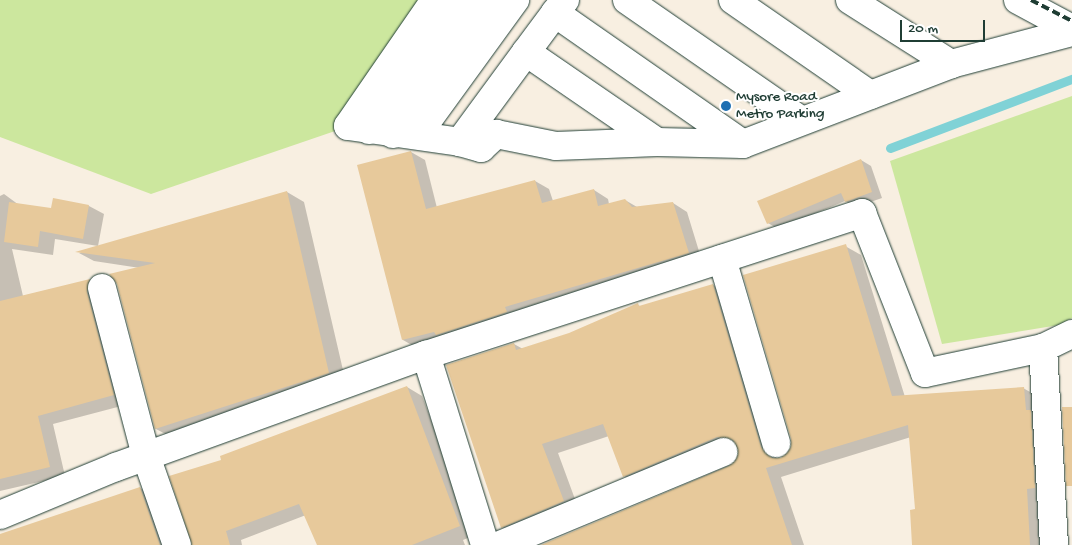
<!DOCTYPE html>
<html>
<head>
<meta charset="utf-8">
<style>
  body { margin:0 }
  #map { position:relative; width:1072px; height:545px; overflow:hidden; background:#f8efe1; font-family:"Gochi Hand",sans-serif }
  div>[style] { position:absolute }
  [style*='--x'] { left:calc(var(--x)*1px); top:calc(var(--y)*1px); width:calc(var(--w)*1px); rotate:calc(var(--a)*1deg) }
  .green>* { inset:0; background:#cce79e }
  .shadow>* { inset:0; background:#0003 }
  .stream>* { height:9px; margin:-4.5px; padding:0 4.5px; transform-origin:4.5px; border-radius:4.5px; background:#80d2d6 }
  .building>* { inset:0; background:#e7c99b }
  .roads { filter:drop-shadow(0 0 1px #1f3d34) drop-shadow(0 0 1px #1f3d34) }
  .minor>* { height:28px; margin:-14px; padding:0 14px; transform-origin:14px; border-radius:14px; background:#fff }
  .rail>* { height:4px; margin-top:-2px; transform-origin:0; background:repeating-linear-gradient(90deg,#1f3d34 0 8px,transparent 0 12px) }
  .dots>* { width:14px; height:14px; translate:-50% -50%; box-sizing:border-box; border:2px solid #fff; border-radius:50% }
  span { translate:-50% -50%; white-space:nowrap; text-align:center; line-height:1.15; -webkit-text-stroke:4px #fff; paint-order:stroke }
  .poi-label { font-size:15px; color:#1f3d34 }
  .left { translate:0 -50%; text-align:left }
  .scale { position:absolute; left:900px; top:20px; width:85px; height:22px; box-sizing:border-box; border:2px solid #1f3d34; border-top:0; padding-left:6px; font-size:15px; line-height:18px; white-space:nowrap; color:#1f3d34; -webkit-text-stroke:4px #fff; paint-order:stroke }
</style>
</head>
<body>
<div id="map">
  <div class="green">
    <i style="clip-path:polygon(0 0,426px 0,338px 130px,151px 194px,0 137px)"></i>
    <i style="clip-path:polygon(1072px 96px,1072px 318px,1059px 325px,942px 344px,890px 161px)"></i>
  </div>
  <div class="shadow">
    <i style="clip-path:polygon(411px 152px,425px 160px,437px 208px,535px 181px,549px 189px,553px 201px,594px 190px,608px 199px,609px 204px,625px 200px,637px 207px,673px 203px,687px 212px,702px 261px,417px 348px,403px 340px)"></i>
    <i style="clip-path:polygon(861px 160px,871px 166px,882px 198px,856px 207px,845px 201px,778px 229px,768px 223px)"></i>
    <i style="clip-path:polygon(287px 192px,304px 202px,346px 383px,173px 438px,156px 429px,118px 283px,140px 268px,94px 261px,79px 253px)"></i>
    <i style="clip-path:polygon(4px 194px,19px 205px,52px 210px,89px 206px,104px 214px,98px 246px,55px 239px,53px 255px,12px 249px,23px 296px,90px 280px,104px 289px,129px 404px,53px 424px,65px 476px,0 491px,0 196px)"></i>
    <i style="clip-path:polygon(845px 246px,861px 255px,905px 397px,1023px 388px,1039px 397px,1045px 545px,913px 545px,916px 511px,911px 437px,781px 477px,804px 545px,544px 545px,737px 462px,739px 447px,640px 485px,624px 476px,609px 436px,558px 453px,579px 510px,518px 536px,502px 527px,514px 344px,523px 349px,569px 334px,638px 305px,642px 307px,713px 285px,729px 295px,777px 458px,781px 459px,792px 448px)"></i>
    <i style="clip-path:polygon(407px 387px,422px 396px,475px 535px,463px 540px,465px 545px,319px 545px,306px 515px,241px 540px,242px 545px,193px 545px,223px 460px)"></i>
    <i style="clip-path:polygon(140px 488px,155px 497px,172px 545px,0 545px,0 535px)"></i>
  </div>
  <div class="stream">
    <i style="--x:890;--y:148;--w:195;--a:-20.8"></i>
  </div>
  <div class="building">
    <i style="clip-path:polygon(411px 151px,426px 209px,535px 180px,542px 203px,594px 189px,598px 206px,625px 199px,632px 207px,673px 202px,689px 253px,505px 307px,507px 312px,436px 335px,434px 332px,402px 340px,357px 165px)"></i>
    <i style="clip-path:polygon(861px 159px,872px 192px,845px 202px,841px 193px,767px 224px,757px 201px)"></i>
    <i style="clip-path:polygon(287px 191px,329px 373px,155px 429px,117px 284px,109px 274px,155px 263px,75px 252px)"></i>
    <i style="clip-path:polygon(53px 198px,89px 205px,83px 239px,40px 231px,38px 247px,4px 242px,9px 202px,51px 208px)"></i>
    <i style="clip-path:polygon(846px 244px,892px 396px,1024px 387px,1026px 410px,1031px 410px,1035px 488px,1027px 489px,1030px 545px,912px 545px,910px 510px,915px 509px,908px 425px,766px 468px,792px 545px,541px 545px,729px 466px,738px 454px,733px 440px,717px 437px,623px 477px,603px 424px,542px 444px,564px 501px,501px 528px,446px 365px,514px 343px,516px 350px,569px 333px,638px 303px,639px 306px,713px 284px,761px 447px,772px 458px,781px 458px,791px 447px,791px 439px,743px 275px)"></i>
    <i style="clip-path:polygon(90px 279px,87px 292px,114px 395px,38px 416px,50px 467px,0 479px,0 301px)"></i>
    <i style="clip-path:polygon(407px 386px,460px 526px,412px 545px,317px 545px,299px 504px,226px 531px,230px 545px,192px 545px,169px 476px,221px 460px,220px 456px)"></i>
    <i style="clip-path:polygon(1062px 407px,1072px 407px,1072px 486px,1066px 486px)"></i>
    <i style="clip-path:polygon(140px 487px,160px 545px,0 545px,0 534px)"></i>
  </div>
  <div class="roads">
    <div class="minor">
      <i style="--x:435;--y:0;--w:153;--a:124.6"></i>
      <i style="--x:348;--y:126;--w:113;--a:8.1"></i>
      <i style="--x:565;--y:0;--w:16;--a:128"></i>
      <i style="--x:555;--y:13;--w:229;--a:34.9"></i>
      <i style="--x:627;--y:0;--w:211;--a:34.7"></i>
      <i style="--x:733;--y:0;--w:167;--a:34.7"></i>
      <i style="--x:850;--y:0;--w:120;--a:32.4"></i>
      <i style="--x:1018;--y:0;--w:61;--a:28.2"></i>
      <i style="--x:555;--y:13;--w:49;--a:126.6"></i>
      <i style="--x:526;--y:52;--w:159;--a:34.5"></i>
      <i style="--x:526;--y:52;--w:112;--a:126.3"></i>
      <i style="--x:460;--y:142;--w:22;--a:16"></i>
      <i style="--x:481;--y:148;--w:21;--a:-43"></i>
      <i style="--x:496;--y:134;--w:61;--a:11.3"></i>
      <i style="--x:556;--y:146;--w:101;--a:-2.3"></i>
      <i style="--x:657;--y:142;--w:86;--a:1.3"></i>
      <i style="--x:743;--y:144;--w:223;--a:-21"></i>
      <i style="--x:951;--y:64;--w:125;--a:-14.8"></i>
      <i style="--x:369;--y:130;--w:159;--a:-55"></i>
      <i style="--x:393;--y:134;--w:165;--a:-54.4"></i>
      <i style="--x:417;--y:135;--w:167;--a:-54"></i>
      <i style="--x:722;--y:259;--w:192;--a:73.6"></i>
      <i style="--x:102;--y:288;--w:174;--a:75.3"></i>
      <i style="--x:146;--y:456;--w:94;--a:70.8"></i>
      <i style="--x:1043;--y:348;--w:197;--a:86.8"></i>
      <i style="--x:426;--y:355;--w:199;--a:72.7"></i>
      <i style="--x:0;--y:515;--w:126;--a:-22.5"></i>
      <i style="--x:116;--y:467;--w:330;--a:-19.9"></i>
      <i style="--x:426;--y:355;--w:459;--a:-18"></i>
      <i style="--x:862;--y:213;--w:172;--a:68.5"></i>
      <i style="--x:925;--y:373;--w:121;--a:-12"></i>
      <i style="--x:1043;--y:348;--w:32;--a:-26"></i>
      <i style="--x:500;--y:545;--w:242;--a:-22.6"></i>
    </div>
  </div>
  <div class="rail">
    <i style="--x:1031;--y:0;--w:46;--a:27.1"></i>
  </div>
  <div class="dots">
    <i style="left:726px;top:106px;background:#1f6fb2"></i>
  </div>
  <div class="poi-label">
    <span class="left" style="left:736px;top:106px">Mysore Road<br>Metro Parking</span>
  </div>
  <div class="scale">20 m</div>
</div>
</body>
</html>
